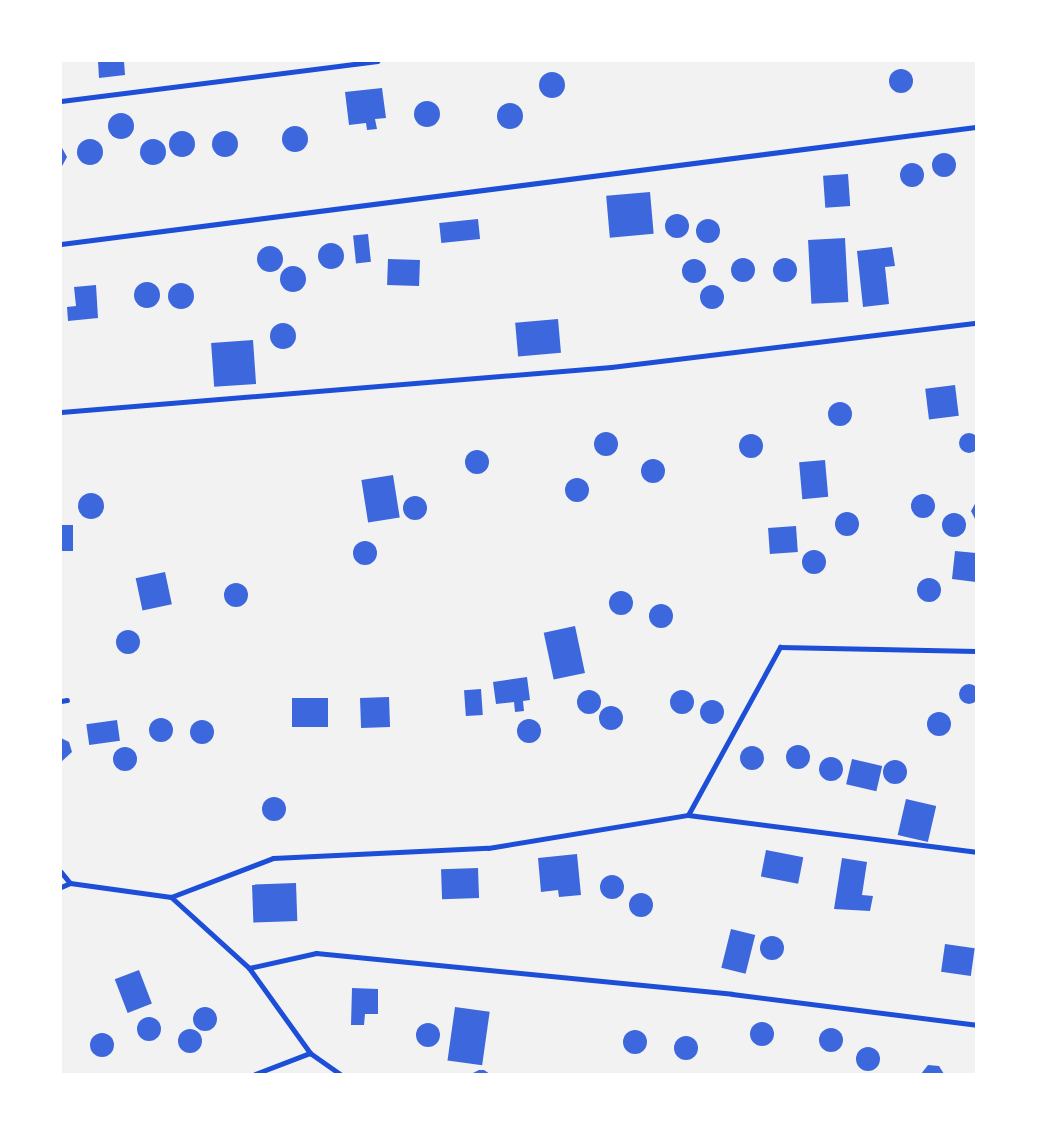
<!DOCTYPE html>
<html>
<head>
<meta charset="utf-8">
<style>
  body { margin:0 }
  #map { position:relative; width:1037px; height:1135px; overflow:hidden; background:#f2f2f2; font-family:Montserrat,sans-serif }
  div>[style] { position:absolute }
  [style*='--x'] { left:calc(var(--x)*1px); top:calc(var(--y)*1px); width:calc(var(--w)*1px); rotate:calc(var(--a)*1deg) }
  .building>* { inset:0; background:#3d67dc; transform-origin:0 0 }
  .round { border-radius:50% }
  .minor>* { height:5px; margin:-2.5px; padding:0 2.5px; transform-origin:2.5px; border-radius:2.5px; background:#1d4ed8 }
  span { translate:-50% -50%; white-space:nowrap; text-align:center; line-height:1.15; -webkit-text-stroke:4px #fff; paint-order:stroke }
  .frame { position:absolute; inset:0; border:62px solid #fff; pointer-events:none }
</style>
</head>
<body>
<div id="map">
  <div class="building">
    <i style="clip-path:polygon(98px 61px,124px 61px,125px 75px,99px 78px)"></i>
    <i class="round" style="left:889px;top:69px;width:24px;height:24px"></i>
    <i class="round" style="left:539px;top:72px;width:26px;height:26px"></i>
    <i style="clip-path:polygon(382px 88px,386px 118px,375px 119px,377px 129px,367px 130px,366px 123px,349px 125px,345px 92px)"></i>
    <i class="round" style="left:414px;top:101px;width:26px;height:26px"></i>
    <i class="round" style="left:497px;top:103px;width:26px;height:26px"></i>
    <i class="round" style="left:108px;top:113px;width:26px;height:26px"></i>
    <i class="round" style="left:282px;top:126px;width:26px;height:26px"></i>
    <i class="round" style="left:169px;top:131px;width:26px;height:26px"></i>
    <i class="round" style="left:212px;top:131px;width:26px;height:26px"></i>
    <i class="round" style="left:140px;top:139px;width:26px;height:26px"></i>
    <i class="round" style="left:77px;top:139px;width:26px;height:26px"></i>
    <i style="clip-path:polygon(61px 146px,67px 157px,61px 168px)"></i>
    <i class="round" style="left:932px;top:153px;width:24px;height:24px"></i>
    <i class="round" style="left:900px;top:163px;width:24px;height:24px"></i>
    <i style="left:848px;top:174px;width:32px;height:25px;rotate:86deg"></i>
    <i style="left:650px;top:192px;width:42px;height:44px;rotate:85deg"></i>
    <i class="round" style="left:665px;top:214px;width:24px;height:24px"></i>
    <i class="round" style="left:696px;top:219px;width:24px;height:24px"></i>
    <i style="left:478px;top:219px;width:20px;height:39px;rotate:84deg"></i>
    <i style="left:368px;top:234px;width:28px;height:15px;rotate:84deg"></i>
    <i style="left:845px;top:238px;width:64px;height:37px;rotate:87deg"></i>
    <i class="round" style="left:318px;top:243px;width:26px;height:26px"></i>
    <i class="round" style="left:257px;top:246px;width:26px;height:26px"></i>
    <i style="clip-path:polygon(892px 247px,895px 266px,885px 267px,889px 304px,863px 307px,857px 251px)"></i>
    <i class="round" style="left:731px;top:258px;width:24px;height:24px"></i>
    <i class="round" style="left:773px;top:258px;width:24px;height:24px"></i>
    <i style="left:388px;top:259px;width:32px;height:26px;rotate:2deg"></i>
    <i class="round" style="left:682px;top:259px;width:24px;height:24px"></i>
    <i class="round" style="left:280px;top:266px;width:26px;height:26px"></i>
    <i class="round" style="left:134px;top:282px;width:26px;height:26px"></i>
    <i class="round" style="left:168px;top:283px;width:26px;height:26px"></i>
    <i style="clip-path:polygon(96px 285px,98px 318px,68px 321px,67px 307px,76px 306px,74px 287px)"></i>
    <i class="round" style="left:700px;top:285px;width:24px;height:24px"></i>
    <i style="left:558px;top:319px;width:34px;height:43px;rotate:85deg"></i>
    <i class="round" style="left:270px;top:323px;width:26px;height:26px"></i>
    <i style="left:253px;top:340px;width:44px;height:42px;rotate:86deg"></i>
    <i style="left:955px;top:385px;width:31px;height:30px;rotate:83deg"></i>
    <i class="round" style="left:828px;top:402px;width:24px;height:24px"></i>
    <i class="round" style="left:594px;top:432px;width:24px;height:24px"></i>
    <i class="round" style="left:959px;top:433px;width:20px;height:20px"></i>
    <i class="round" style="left:739px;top:434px;width:24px;height:24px"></i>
    <i class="round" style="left:465px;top:450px;width:24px;height:24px"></i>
    <i class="round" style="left:641px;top:459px;width:24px;height:24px"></i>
    <i style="left:825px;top:460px;width:37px;height:26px;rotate:85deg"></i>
    <i style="left:393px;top:475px;width:43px;height:32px;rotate:81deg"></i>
    <i class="round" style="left:565px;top:478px;width:24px;height:24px"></i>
    <i class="round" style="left:78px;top:493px;width:26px;height:26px"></i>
    <i class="round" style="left:911px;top:494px;width:24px;height:24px"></i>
    <i class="round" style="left:403px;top:496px;width:24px;height:24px"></i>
    <i style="clip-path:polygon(976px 502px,976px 521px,971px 511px)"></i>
    <i class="round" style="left:835px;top:512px;width:24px;height:24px"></i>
    <i class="round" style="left:942px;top:513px;width:24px;height:24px"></i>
    <i style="left:61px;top:525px;width:12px;height:26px"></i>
    <i style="left:796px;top:526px;width:26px;height:28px;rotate:86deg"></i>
    <i class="round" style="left:353px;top:541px;width:24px;height:24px"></i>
    <i class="round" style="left:802px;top:550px;width:24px;height:24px"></i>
    <i style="clip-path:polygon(955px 551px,976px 553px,976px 582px,952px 579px)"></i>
    <i style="left:165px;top:572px;width:33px;height:30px;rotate:78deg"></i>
    <i class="round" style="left:917px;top:578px;width:24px;height:24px"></i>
    <i class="round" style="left:224px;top:583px;width:24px;height:24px"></i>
    <i class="round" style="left:609px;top:591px;width:24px;height:24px"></i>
    <i class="round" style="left:649px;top:604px;width:24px;height:24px"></i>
    <i style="left:575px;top:626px;width:48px;height:32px;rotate:78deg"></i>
    <i class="round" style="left:116px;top:630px;width:24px;height:24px"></i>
    <i style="clip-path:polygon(527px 677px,530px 700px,523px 701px,524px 711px,515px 712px,514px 702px,496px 704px,493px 682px)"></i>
    <i class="round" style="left:959px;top:684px;width:20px;height:20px"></i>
    <i style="left:481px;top:689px;width:26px;height:17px;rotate:86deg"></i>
    <i class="round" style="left:670px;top:690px;width:24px;height:24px"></i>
    <i class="round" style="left:577px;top:690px;width:24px;height:24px"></i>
    <i style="left:389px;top:697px;width:30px;height:29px;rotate:88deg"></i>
    <i style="left:292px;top:698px;width:36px;height:29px"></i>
    <i class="round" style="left:700px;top:700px;width:24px;height:24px"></i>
    <i class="round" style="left:599px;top:706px;width:24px;height:24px"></i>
    <i class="round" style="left:927px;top:712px;width:24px;height:24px"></i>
    <i class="round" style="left:149px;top:718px;width:24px;height:24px"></i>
    <i class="round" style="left:517px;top:719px;width:24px;height:24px"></i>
    <i style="left:117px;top:720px;width:21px;height:31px;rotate:82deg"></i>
    <i class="round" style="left:190px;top:720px;width:24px;height:24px"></i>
    <i style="clip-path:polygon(61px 738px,69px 742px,72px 752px,61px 762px)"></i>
    <i class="round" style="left:786px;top:745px;width:24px;height:24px"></i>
    <i class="round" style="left:740px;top:746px;width:24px;height:24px"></i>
    <i class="round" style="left:113px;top:747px;width:24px;height:24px"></i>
    <i class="round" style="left:819px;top:757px;width:24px;height:24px"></i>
    <i style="left:852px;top:759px;width:31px;height:26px;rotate:13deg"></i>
    <i class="round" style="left:883px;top:760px;width:24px;height:24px"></i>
    <i class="round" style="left:262px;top:797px;width:24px;height:24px"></i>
    <i style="left:906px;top:799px;width:31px;height:37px;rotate:13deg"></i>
    <i style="left:766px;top:850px;width:38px;height:27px;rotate:11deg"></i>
    <i style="clip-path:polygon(577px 854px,581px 895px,559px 897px,558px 890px,541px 892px,538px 858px)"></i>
    <i style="clip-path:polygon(842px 858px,867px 862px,862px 895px,873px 896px,870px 911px,834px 909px)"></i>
    <i style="left:478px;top:868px;width:30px;height:37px;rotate:88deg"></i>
    <i class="round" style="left:600px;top:875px;width:24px;height:24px"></i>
    <i style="left:296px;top:883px;width:38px;height:44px;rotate:88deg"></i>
    <i class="round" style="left:629px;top:893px;width:24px;height:24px"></i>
    <i style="left:731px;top:929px;width:25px;height:40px;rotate:14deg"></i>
    <i class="round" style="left:760px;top:936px;width:24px;height:24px"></i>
    <i style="left:945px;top:944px;width:30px;height:28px;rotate:8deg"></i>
    <i style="left:139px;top:970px;width:36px;height:26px;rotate:69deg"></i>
    <i style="clip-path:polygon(352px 988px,378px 989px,378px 1014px,365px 1014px,364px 1025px,351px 1025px)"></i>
    <i class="round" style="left:193px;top:1007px;width:24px;height:24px"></i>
    <i style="left:455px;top:1007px;width:35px;height:54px;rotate:8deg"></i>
    <i class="round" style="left:137px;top:1017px;width:24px;height:24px"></i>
    <i class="round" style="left:750px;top:1022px;width:24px;height:24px"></i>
    <i class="round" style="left:416px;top:1023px;width:24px;height:24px"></i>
    <i class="round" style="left:819px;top:1028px;width:24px;height:24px"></i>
    <i class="round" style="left:178px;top:1029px;width:24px;height:24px"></i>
    <i class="round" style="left:623px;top:1030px;width:24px;height:24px"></i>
    <i class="round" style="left:90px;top:1033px;width:24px;height:24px"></i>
    <i class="round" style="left:674px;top:1036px;width:24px;height:24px"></i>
    <i class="round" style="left:856px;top:1047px;width:24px;height:24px"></i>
    <i style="clip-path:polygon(928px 1065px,939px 1066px,944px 1074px,921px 1074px)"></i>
    <i style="clip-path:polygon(479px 1070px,484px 1070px,490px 1074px,471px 1074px)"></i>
  </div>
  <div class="minor">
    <i style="--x:61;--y:101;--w:319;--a:-7.2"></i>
    <i style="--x:61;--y:244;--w:922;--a:-7.29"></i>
    <i style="--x:61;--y:412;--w:552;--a:-4.68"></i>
    <i style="--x:611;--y:367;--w:368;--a:-6.9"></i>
    <i style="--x:61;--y:701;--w:6;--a:-9"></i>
    <i style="--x:688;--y:815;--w:192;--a:-61.3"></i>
    <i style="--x:780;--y:647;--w:196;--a:1.2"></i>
    <i style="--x:61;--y:872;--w:14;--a:51"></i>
    <i style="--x:70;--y:883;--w:102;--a:7.9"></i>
    <i style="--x:171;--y:897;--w:105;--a:42.3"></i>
    <i style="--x:249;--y:968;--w:105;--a:54.3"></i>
    <i style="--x:310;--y:1053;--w:37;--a:35"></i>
    <i style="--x:61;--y:887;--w:10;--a:-24"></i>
    <i style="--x:171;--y:897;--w:109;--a:-20.9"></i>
    <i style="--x:273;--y:858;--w:215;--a:-2.7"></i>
    <i style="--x:488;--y:848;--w:203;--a:-9.4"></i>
    <i style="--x:688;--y:815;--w:290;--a:7.3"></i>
    <i style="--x:249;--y:968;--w:69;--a:-12.6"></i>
    <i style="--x:316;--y:953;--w:418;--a:5.6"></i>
    <i style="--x:732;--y:994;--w:246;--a:7.2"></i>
    <i style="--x:255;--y:1074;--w:59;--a:-20.9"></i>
  </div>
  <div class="frame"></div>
</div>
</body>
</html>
